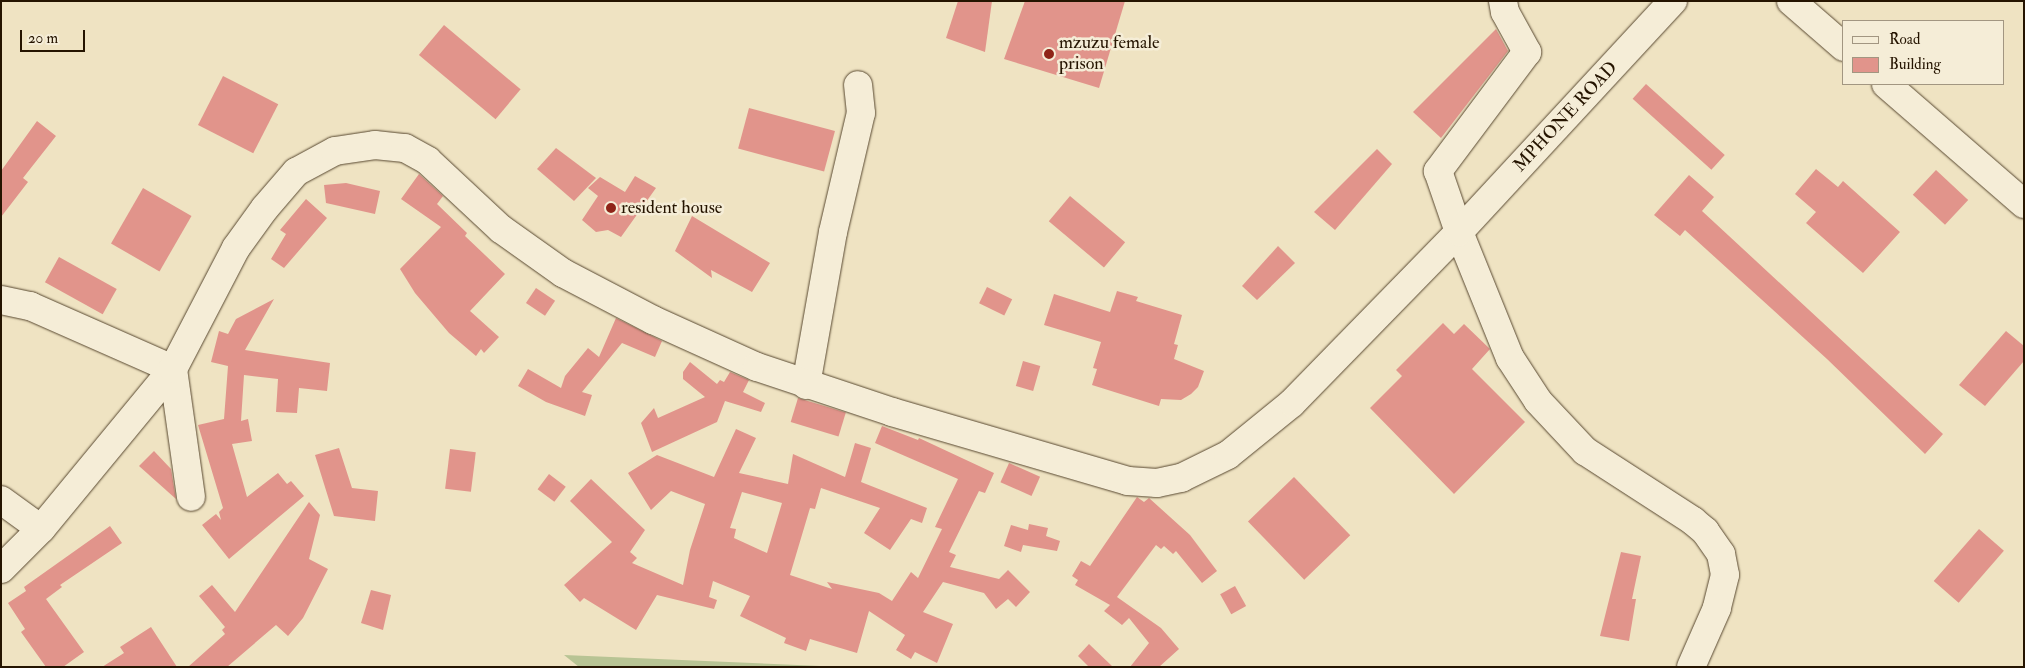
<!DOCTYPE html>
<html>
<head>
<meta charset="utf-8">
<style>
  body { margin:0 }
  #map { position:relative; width:2025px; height:668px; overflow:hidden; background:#efe3c2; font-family:"IM FELL Double Pica",serif }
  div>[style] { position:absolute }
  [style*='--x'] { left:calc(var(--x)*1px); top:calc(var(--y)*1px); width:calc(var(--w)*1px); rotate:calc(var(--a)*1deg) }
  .green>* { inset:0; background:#b8c494 }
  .building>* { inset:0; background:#e1948b; transform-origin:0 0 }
  .roads { filter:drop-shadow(0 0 1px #584830) drop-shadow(0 0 1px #584830) }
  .minor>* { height:28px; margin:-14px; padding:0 14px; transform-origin:14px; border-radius:14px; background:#f5edd7 }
  .dots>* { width:14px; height:14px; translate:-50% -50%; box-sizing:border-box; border:2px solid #f5edd7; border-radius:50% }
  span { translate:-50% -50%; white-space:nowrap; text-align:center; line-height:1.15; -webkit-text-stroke:5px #f5edd7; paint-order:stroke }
  .poi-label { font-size:18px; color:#251400 }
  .left { translate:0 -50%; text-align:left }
  .street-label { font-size:18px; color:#251400 }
  .frame { position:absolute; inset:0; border:2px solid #251400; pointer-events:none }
  .legend { position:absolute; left:1842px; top:20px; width:162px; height:65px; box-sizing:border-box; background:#f5edd7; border:1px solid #a29681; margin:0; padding:6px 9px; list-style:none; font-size:15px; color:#251400 }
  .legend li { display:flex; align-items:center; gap:10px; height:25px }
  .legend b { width:25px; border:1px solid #a29681 }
  .scale { position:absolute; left:20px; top:30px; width:65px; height:22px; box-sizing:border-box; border:2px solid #251400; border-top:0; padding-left:6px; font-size:15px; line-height:18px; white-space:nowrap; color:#251400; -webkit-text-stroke:4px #f5edd7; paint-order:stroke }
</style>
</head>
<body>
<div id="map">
  <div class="green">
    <i style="clip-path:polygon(564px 655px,844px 667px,579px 667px)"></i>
  </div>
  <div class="building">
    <i style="clip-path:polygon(958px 1px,992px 1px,985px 52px,946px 38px)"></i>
    <i style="clip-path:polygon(1025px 1px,1125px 1px,1099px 88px,1004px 59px)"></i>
    <i style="left:444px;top:25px;width:100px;height:39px;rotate:40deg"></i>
    <i style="clip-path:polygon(1496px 29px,1508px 51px,1441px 138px,1413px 112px)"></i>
    <i style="left:223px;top:76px;width:62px;height:55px;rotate:27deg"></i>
    <i style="left:1646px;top:84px;width:106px;height:20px;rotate:42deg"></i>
    <i style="left:749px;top:108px;width:89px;height:42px;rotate:15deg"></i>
    <i style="clip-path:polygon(37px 121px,56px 136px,23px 178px,28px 182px,1px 217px,1px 171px)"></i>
    <i style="clip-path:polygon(556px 148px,596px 178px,574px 201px,537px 169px)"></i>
    <i style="clip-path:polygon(1377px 149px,1392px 164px,1335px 230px,1314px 212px)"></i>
    <i style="clip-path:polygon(1816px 169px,1838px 187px,1843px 181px,1900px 232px,1863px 273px,1806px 223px,1816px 212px,1795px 194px)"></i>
    <i style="left:1936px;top:170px;width:44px;height:34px;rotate:43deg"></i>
    <i style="clip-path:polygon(419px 174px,443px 196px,437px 204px,467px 233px,465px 236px,505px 274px,470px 311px,499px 337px,484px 353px,481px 349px,476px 356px,449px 333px,415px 293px,400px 269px,441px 227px,401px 199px)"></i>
    <i style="clip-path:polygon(1689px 175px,1714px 197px,1702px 211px,1943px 434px,1925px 454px,1827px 359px,1685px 230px,1680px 236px,1654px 215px)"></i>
    <i style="clip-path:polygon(635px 176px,656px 188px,621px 237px,608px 230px,596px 232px,582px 220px,598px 196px,588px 188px,600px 177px,625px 192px)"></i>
    <i style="clip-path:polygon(346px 183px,380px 191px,375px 214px,326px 203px,324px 185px)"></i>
    <i style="left:143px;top:188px;width:56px;height:64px;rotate:30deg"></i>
    <i style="left:1070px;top:196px;width:72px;height:33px;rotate:40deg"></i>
    <i style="clip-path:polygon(306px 199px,327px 218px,284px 268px,271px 259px,286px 234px,280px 230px)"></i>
    <i style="clip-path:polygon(692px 216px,770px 263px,752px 292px,711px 270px,712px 278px,675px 251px)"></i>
    <i style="clip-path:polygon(1278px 246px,1295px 263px,1257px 300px,1242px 286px)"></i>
    <i style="left:59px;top:257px;width:66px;height:29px;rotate:29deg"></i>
    <i style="left:987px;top:287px;width:28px;height:18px;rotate:26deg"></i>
    <i style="left:536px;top:288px;width:23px;height:18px;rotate:34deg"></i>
    <i style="clip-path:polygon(1117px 291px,1138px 297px,1136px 301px,1182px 315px,1174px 344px,1178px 345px,1174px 359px,1204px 371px,1198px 387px,1191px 394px,1181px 400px,1161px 399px,1159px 406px,1092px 385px,1097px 369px,1093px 368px,1101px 342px,1044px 325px,1054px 294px,1110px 312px)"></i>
    <i style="clip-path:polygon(274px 299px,245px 350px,330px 363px,327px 391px,299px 388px,297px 413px,276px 412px,278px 379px,244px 375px,241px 421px,248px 419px,252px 441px,232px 444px,247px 497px,278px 473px,287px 484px,291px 481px,304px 496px,229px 559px,202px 525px,216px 514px,221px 520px,219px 512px,223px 508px,198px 425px,224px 419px,228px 366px,211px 362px,219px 331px,228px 334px,236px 319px)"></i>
    <i style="clip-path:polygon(616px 318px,662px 341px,655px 357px,622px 343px,582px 392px,592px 395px,585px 416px,546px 402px,518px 386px,528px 369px,561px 388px,565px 376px,588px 348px,599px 357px)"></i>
    <i style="clip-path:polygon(1443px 323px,1454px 334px,1464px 324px,1490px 349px,1472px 369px,1525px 422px,1454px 494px,1370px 408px,1402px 376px,1396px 370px)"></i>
    <i style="clip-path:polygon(2006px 331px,2024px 346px,2024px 361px,1985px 406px,1959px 385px)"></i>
    <i style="left:1023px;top:361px;width:18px;height:26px;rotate:16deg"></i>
    <i style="clip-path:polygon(690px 362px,717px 384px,720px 380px,724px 382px,730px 372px,749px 380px,743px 392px,765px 403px,761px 412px,725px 401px,717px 422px,652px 452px,641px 423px,654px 408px,658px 418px,705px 397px,683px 379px,683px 372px)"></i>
    <i style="left:798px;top:398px;width:50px;height:25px;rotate:17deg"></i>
    <i style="clip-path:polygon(evenodd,882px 426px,918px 440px,919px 438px,994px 473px,985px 493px,979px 491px,949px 552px,956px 555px,950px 567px,999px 579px,1008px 570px,1030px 592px,1016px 607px,1008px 599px,996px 609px,984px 593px,943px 582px,923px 612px,953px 624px,937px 663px,915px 652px,911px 659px,896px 650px,905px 635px,869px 611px,857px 653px,810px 639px,806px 651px,784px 643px,786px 638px,740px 616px,750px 596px,713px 581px,709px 597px,717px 600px,714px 609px,657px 595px,636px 630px,584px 598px,580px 602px,564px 585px,612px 542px,570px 501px,591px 479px,645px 530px,630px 552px,637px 558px,632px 563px,683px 585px,690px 550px,705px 504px,671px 491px,651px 510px,628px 473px,657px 455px,714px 477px,736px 429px,756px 438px,739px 473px,788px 484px,793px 454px,845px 477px,855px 443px,871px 448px,861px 482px,927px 508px,922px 523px,911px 519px,890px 550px,864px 533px,880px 508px,821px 488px,815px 509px,810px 508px,790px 575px,832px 589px,827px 582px,879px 593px,892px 601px,911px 572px,918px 578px,942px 529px,935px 527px,958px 479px,875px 443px,882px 426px,742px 492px,782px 503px,767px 553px,734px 538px,736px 529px,730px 528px,742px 492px)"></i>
    <i style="clip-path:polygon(339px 448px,352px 488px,378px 491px,375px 521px,334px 516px,315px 455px)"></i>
    <i style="left:450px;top:449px;width:26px;height:40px;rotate:7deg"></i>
    <i style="clip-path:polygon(154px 451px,171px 469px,176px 499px,139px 466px)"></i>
    <i style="left:1009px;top:463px;width:34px;height:21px;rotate:24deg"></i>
    <i style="left:549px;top:474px;width:21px;height:19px;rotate:37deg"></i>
    <i style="left:1294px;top:477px;width:81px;height:64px;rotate:46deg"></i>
    <i style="clip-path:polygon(1137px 497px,1144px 502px,1149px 498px,1190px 535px,1217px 571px,1202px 583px,1176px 551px,1173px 554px,1164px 546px,1161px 549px,1156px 545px,1117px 597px,1161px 628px,1179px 649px,1159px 667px,1130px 667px,1149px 643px,1129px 618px,1122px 625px,1104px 611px,1110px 605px,1075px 585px,1078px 580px,1072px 576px,1081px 561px,1090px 566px)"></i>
    <i style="clip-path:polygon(309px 502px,320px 515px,309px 559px,328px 569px,303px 618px,288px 636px,276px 625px,227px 667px,188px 667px,225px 634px,222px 630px,225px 627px,199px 596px,212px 585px,235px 612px)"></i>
    <i style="clip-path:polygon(1029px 524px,1048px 528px,1046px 536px,1060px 541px,1057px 551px,1023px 545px,1021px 552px,1004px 546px,1011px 525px,1028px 530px)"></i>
    <i style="clip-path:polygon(110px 526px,122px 543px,60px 585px,62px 587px,46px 599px,84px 652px,63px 667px,46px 667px,21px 632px,25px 629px,8px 603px,26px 591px,24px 587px)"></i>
    <i style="left:1979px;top:529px;width:33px;height:69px;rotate:41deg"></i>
    <i style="clip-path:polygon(1621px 552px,1641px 556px,1632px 599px,1636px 599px,1629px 641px,1600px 636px)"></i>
    <i style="left:1235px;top:586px;width:23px;height:17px;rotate:61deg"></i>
    <i style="clip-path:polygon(371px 590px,391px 595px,383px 630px,361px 623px)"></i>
    <i style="clip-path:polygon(151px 627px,177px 667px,102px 667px,124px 653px,120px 647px)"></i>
    <i style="clip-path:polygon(1089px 644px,1113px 667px,1089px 667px,1078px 656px)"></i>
  </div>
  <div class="roads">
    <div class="minor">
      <i style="--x:1503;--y:1;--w:11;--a:80"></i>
      <i style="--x:1505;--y:12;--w:46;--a:61.2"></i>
      <i style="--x:1527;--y:52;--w:149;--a:126.8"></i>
      <i style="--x:1438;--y:171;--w:65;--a:71"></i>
      <i style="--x:1459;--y:232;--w:136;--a:68"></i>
      <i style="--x:1510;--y:358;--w:51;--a:56.9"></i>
      <i style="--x:1538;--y:401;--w:69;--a:46.8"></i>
      <i style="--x:1585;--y:451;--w:129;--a:32.9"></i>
      <i style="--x:1693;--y:521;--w:16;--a:40"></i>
      <i style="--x:1705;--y:531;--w:28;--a:55"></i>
      <i style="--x:1721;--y:554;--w:21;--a:79"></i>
      <i style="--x:1725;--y:575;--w:34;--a:104"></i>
      <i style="--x:1717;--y:608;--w:64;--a:113.8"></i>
      <i style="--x:1791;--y:1;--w:70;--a:41"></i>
      <i style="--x:1886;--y:84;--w:183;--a:41"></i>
      <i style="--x:1;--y:300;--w:30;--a:12"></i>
      <i style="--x:30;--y:306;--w:156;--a:23.8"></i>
      <i style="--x:173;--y:369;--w:129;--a:82"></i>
      <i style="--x:806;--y:385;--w:155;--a:-80"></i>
      <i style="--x:833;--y:232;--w:122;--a:-76.8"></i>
      <i style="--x:861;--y:113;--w:28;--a:-96"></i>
      <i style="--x:1;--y:500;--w:49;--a:35.9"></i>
      <i style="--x:1;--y:569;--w:57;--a:-45"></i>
      <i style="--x:41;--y:529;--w:207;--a:-50.5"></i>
      <i style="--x:173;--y:369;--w:136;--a:-62.5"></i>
      <i style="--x:236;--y:248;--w:49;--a:-54.1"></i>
      <i style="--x:265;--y:208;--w:48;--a:-49.3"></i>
      <i style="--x:296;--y:172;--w:44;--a:-28.3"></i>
      <i style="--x:335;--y:151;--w:40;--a:-8.5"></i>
      <i style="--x:375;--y:145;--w:30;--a:6"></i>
      <i style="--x:405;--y:148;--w:26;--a:29"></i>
      <i style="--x:428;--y:161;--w:100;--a:43"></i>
      <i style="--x:501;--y:229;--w:76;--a:35.4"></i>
      <i style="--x:563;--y:273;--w:102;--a:27.6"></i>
      <i style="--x:653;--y:320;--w:114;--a:24.3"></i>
      <i style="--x:757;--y:367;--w:142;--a:18.4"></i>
      <i style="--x:892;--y:412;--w:246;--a:16.3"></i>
      <i style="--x:1128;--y:481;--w:29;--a:4"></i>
      <i style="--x:1157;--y:483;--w:25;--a:-12"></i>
      <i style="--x:1181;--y:478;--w:52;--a:-26.1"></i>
      <i style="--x:1228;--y:455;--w:82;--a:-39.1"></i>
      <i style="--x:1292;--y:403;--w:239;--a:-45.7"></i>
      <i style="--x:1459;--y:232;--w:315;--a:-47.2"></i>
    </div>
  </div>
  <div class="dots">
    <i style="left:1049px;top:54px;background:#8f2418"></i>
    <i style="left:611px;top:208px;background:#8f2418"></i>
  </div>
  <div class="poi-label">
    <span class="left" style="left:1059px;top:54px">mzuzu female<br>prison</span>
    <span class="left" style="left:621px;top:208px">resident house</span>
  </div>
  <div class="street-label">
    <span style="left:1566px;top:117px;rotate:-47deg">MPHONE ROAD</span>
  </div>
  <div class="frame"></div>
  <ul class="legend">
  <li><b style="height:6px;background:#f5edd7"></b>Road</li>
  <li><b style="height:14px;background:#e1948b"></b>Building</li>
  </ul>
  <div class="scale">20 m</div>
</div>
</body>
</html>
